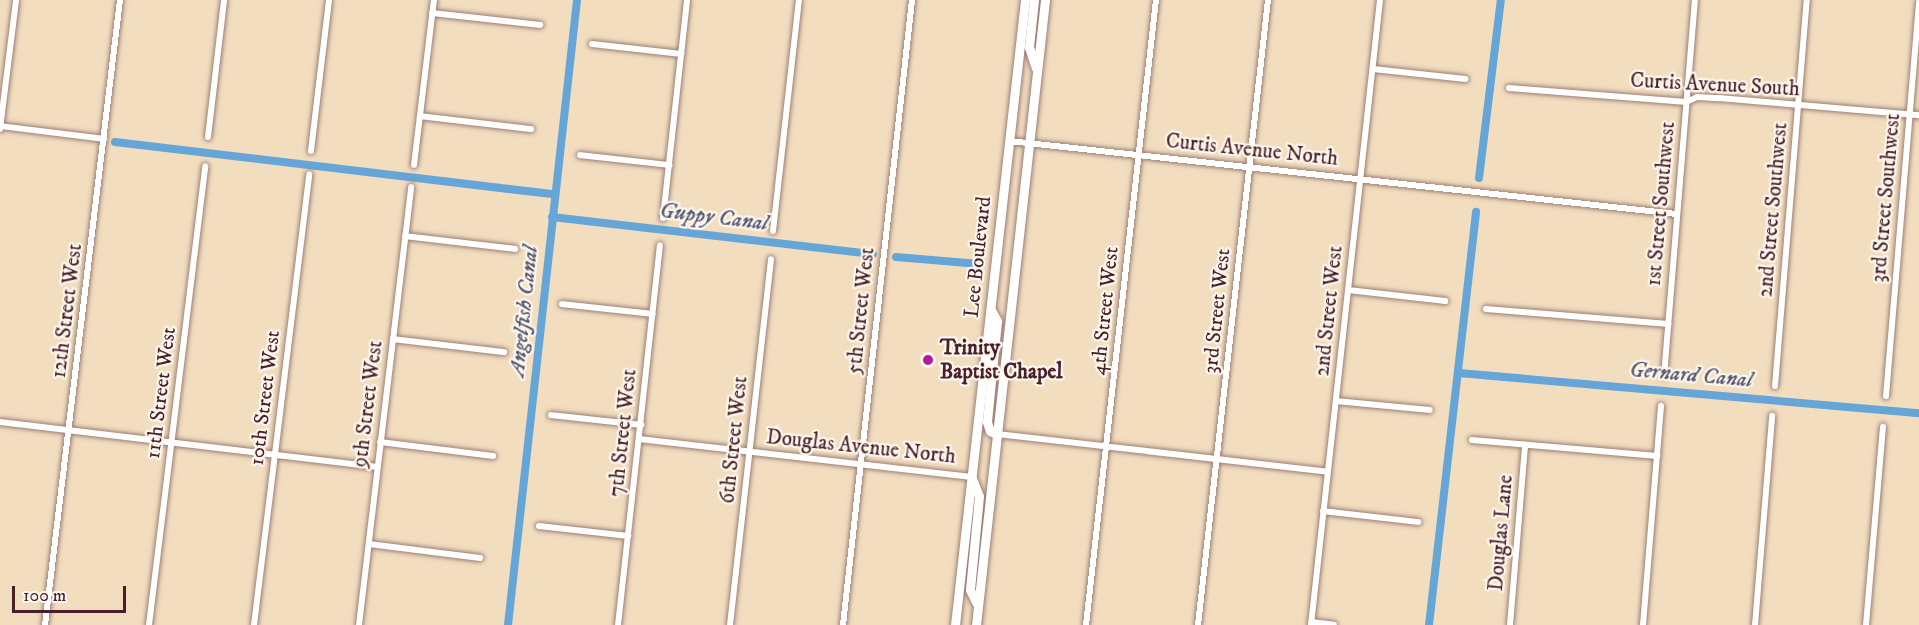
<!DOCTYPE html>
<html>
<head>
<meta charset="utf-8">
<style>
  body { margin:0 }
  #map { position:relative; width:1919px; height:625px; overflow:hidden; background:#f2ddbf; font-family:"IM FELL DW Pica",serif }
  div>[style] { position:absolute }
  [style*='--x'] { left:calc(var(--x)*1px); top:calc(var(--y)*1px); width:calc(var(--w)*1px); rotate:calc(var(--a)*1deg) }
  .canal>* { height:8px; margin:-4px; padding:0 4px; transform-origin:4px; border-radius:4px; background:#66a5d8 }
  .roads { filter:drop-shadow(0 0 2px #9e7e75) drop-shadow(0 0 2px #9e7e75) }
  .street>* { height:6px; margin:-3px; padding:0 3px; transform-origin:3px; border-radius:3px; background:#fff }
  .secondary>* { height:9px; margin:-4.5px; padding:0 4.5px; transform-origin:4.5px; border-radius:4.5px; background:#fff }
  .dots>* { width:16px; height:16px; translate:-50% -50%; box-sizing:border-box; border:3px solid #fbf7ec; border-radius:50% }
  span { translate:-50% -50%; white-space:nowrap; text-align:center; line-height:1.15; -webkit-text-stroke:4.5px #fbf7ec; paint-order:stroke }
  .street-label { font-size:21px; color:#4a1f2b }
  .poi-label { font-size:21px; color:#4a1f2b; font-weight:700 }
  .left { translate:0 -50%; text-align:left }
  .water-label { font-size:22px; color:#555570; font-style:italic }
  .scale { position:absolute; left:12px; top:586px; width:114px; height:27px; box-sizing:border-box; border:3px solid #4a1f2b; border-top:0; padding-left:8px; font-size:18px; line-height:21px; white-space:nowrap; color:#4a1f2b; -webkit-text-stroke:4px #fbf7ec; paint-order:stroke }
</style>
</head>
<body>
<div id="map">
  <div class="canal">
    <i style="--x:115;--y:142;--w:442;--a:6.8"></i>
    <i style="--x:1479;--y:178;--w:179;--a:-83"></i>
    <i style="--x:552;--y:217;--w:323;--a:6.6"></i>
    <i style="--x:896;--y:257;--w:84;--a:4.8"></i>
    <i style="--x:1459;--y:373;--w:462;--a:5"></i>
    <i style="--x:508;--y:625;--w:629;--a:-83.7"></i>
    <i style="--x:1429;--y:625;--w:416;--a:-83.5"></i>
  </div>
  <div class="roads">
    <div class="street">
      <i style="--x:432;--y:13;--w:109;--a:6.3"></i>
      <i style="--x:592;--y:44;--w:90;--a:6.4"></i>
      <i style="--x:1373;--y:69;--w:93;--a:6.2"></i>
      <i style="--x:1509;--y:88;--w:178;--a:4.5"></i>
      <i style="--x:1686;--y:102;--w:12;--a:-24"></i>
      <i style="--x:1697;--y:97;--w:22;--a:3"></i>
      <i style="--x:1719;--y:98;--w:201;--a:4.9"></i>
      <i style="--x:420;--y:116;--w:112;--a:6.7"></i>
      <i style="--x:0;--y:126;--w:105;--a:7.1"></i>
      <i style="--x:0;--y:129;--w:130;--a:-82.9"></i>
      <i style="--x:208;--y:137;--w:138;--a:-83.3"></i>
      <i style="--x:1009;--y:141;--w:672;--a:6.24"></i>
      <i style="--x:311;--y:151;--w:152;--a:-83.2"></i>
      <i style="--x:580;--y:155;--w:90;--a:6.4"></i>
      <i style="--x:414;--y:165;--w:166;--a:-83.1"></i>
      <i style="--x:663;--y:218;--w:219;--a:-83.7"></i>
      <i style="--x:773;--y:231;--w:232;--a:-83.6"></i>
      <i style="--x:405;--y:236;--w:111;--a:6.7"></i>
      <i style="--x:1348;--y:290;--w:98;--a:6.5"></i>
      <i style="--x:562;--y:304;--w:91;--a:6.3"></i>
      <i style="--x:1486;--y:309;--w:183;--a:4.7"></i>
      <i style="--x:393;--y:339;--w:112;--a:6.7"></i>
      <i style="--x:1664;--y:376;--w:377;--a:-85.3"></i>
      <i style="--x:1775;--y:386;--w:387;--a:-85.3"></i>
      <i style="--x:1886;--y:396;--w:395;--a:-85.2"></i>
      <i style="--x:1336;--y:401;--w:94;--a:5.5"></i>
      <i style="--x:551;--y:415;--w:91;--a:6.3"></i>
      <i style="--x:0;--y:422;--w:380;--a:6.8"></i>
      <i style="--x:997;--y:434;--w:333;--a:6.5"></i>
      <i style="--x:639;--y:439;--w:335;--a:6.5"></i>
      <i style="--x:1472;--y:440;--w:186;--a:4.9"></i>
      <i style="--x:380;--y:442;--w:114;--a:7.1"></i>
      <i style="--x:1323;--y:511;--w:96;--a:6.6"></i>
      <i style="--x:539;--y:526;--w:90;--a:6.4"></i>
      <i style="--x:369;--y:544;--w:112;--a:7.2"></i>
      <i style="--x:1311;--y:622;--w:23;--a:7"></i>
      <i style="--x:45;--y:625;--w:629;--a:-83.16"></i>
      <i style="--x:149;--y:625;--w:462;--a:-83"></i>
      <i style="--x:254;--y:625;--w:454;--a:-83"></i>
      <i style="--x:359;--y:625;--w:441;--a:-83.2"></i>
      <i style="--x:618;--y:625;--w:382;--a:-83.7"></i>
      <i style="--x:730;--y:625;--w:368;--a:-83.6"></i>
      <i style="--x:843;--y:625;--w:629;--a:-83.7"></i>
      <i style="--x:1086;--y:625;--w:629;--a:-83.61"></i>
      <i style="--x:1198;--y:625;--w:629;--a:-83.61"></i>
      <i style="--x:1311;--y:625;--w:629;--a:-83.7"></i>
      <i style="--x:1510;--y:625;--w:181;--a:-85.2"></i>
      <i style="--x:1643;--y:625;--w:220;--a:-85.3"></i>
      <i style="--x:1755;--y:625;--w:210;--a:-85.3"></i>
      <i style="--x:1866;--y:625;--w:199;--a:-85.1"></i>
    </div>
    <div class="secondary">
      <i style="--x:1034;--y:0;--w:47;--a:96.1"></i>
      <i style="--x:1029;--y:47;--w:22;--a:72"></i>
      <i style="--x:991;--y:310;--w:13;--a:61"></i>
      <i style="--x:997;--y:321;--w:101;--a:95.7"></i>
      <i style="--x:987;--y:422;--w:9;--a:72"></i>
      <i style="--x:990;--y:431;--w:8;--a:23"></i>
      <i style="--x:972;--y:478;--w:19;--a:69"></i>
      <i style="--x:979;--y:496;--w:94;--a:95.5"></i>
      <i style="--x:970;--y:590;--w:16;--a:63"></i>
      <i style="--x:955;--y:625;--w:629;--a:-83.61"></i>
      <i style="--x:976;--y:625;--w:629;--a:-83.7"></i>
    </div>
  </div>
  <div class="dots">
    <i style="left:928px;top:360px;background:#b5179e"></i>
  </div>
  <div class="street-label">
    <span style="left:1715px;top:85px;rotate:3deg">Curtis Avenue South</span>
    <span style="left:1252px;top:150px;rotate:6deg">Curtis Avenue North</span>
    <span style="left:1886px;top:198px;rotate:-85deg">3rd Street Southwest</span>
    <span style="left:1661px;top:204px;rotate:-85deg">1st Street Southwest</span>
    <span style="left:1773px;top:210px;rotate:-85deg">2nd Street Southwest</span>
    <span style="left:978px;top:257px;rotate:-84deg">Lee Boulevard</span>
    <span style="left:67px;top:311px;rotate:-83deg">12th Street West</span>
    <span style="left:861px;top:311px;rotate:-84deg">5th Street West</span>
    <span style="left:1105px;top:311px;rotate:-84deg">4th Street West</span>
    <span style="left:1217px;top:311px;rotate:-84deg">3rd Street West</span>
    <span style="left:1329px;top:311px;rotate:-84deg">2nd Street West</span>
    <span style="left:161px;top:393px;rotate:-83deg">11th Street West</span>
    <span style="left:265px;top:398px;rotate:-83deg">10th Street West</span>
    <span style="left:368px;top:404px;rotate:-83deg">9th Street West</span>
    <span style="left:623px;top:433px;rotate:-84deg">7th Street West</span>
    <span style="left:734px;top:440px;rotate:-84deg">6th Street West</span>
    <span style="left:861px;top:447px;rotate:6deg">Douglas Avenue North</span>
    <span style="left:1501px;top:533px;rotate:-85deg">Douglas Lane</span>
  </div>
  <div class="poi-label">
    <span class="left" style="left:940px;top:360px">Trinity<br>Baptist Chapel</span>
  </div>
  <div class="water-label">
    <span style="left:714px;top:217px;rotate:7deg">Guppy Canal</span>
    <span style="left:524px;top:311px;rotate:-84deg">Angelfish Canal</span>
    <span style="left:1691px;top:375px;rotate:5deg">Gernard Canal</span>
  </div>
  <div class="scale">100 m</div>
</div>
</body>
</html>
